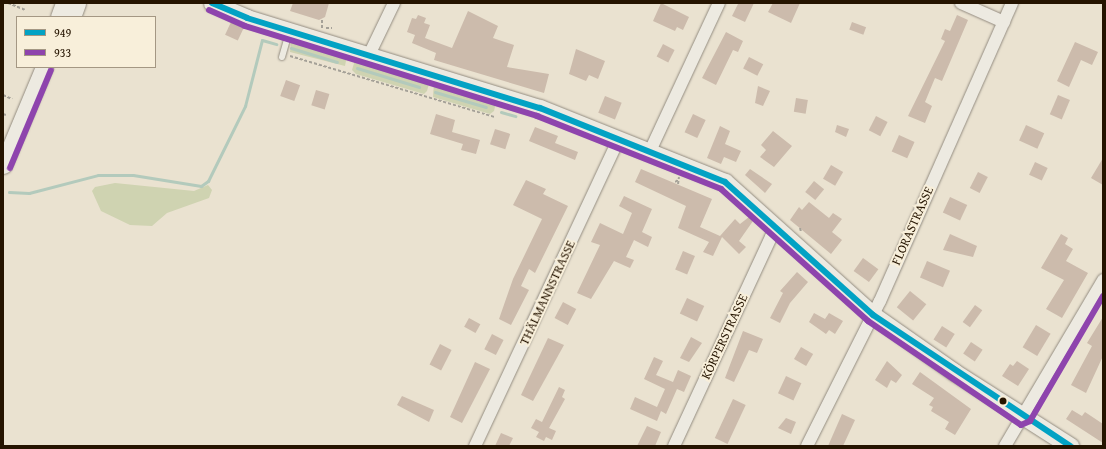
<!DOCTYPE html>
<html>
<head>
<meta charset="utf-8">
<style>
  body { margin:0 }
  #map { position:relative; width:1106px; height:449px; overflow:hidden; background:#eae2d0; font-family:"Gentium Book Plus",serif }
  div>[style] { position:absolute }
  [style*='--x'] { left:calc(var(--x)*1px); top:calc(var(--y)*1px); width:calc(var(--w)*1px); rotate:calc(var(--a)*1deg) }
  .green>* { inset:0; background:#cfd3b1 }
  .stream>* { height:3px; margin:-1.5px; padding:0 1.5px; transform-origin:1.5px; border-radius:1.5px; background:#b3cabc }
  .building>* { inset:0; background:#ccbbac; transform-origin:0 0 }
  .path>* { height:2px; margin-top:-1px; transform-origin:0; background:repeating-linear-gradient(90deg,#a5a198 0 3px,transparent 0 5px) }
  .roads { filter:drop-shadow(0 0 1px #938c80) drop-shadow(0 0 1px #938c80) }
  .lane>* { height:6px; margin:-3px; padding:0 3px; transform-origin:3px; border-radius:3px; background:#edeae1 }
  .street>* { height:12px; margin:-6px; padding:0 6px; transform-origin:6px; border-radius:6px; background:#edeae1 }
  .secondary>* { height:17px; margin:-8.5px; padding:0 8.5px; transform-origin:8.5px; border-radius:8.5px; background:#edeae1 }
  .bus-1>* { height:6px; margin:-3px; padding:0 3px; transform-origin:3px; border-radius:3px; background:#02a2c4 }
  .bus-2>* { height:6px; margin:-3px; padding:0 3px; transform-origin:3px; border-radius:3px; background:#8e44ad }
  .dots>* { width:11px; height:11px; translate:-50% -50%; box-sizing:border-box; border:2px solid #f8efda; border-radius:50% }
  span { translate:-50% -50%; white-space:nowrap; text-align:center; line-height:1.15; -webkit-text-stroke:4px #f8efda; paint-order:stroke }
  .street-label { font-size:13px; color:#251400 }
  .frame { position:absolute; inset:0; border:4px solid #251400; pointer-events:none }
  .legend { position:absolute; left:16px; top:16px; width:140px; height:52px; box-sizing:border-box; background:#f8efda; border:1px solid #a49783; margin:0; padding:5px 7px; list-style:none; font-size:12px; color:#251400 }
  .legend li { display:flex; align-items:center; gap:8px; height:20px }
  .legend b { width:20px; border:1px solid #a49783 }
</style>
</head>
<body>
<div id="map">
  <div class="green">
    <i style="clip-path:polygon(292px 37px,347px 55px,345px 66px,290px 52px)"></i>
    <i style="clip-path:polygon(355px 60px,430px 80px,427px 91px,424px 94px,356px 74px,352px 70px)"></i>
    <i style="clip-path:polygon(434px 82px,497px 98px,494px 111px,490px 114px,433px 97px)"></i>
    <i style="clip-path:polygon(115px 183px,194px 191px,208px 185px,212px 190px,209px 198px,167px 213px,152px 226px,130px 225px,101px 211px,92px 191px,95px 187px)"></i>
  </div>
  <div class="stream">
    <i style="--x:291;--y:48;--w:48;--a:16.9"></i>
    <i style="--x:357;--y:68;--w:65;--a:17"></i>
    <i style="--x:435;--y:92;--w:53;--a:16.4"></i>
    <i style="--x:501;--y:112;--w:15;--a:16"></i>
    <i style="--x:9;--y:192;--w:20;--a:3"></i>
    <i style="--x:29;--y:193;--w:71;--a:-14.6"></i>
    <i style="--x:98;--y:175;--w:35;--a:0"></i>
    <i style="--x:133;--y:175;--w:69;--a:9.2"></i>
    <i style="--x:201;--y:186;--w:9;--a:-36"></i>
    <i style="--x:208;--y:181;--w:84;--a:-63.7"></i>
    <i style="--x:245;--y:106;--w:68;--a:-75.6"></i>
    <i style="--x:262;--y:40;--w:15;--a:16"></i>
  </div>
  <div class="building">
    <i style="clip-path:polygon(293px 3px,329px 3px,325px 17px,319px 20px,290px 11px)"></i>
    <i style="clip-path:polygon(661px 3px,689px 17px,683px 30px,677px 27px,675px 31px,653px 21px)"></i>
    <i style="clip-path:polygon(743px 3px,754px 3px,745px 22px,732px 16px,738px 4px)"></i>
    <i style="clip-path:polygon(773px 3px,800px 3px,791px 23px,768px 12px)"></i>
    <i style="clip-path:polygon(468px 11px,498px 26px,493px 38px,514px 45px,507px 67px,549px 74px,544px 93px,434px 60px,436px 53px,412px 43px,415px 35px,407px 32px,412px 18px,416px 19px,418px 15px,426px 18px,424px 23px,430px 25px,425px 38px,452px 48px)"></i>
    <i style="clip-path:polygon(957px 15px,968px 20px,942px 81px,935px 78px,925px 102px,932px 106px,925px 123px,908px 116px,945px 41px,941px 39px,945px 29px,950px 31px)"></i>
    <i style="left:231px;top:22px;width:14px;height:14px;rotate:25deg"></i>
    <i style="left:852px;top:22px;width:15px;height:8px;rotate:20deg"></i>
    <i style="clip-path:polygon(726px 32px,743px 41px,738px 52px,733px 50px,716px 85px,702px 78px)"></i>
    <i style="clip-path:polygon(1075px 42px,1098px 52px,1092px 65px,1081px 60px,1069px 87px,1057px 81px)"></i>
    <i style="left:663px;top:44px;width:13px;height:14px;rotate:27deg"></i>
    <i style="clip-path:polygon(576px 49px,605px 61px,598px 79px,589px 75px,586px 81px,569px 74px)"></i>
    <i style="left:749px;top:57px;width:16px;height:13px;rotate:27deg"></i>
    <i style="left:286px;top:80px;width:15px;height:17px;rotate:20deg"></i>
    <i style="clip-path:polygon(758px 86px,770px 91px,763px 106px,755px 103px)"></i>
    <i style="left:316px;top:90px;width:14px;height:16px;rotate:17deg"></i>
    <i style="left:1058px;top:95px;width:13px;height:21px;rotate:23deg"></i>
    <i style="left:605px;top:96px;width:18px;height:18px;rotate:22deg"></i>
    <i style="left:796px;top:98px;width:12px;height:14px;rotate:9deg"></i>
    <i style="clip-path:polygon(436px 114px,455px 120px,452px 132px,480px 140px,476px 154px,461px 150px,463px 144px,430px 134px)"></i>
    <i style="left:693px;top:114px;width:14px;height:20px;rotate:25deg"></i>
    <i style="left:876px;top:116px;width:13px;height:16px;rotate:27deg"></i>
    <i style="clip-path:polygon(837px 125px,849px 129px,846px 137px,835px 132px)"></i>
    <i style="left:1026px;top:125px;width:20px;height:17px;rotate:24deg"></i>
    <i style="clip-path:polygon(720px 126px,730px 131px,725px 144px,741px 151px,736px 162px,724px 157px,721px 164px,707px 158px)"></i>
    <i style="clip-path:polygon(535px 127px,558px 136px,555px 143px,578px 152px,575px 160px,529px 141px)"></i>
    <i style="left:495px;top:129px;width:16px;height:16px;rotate:18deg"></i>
    <i style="clip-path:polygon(773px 131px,792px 146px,774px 167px,760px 157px,766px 150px,761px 145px)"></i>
    <i style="left:899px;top:135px;width:17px;height:18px;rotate:24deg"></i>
    <i style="clip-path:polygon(1103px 158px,1103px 185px,1091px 178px)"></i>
    <i style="left:1035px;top:162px;width:14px;height:14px;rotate:25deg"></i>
    <i style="left:831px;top:165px;width:14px;height:16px;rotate:30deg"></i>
    <i style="clip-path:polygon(641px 169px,712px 199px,700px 227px,720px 236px,735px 219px,740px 224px,749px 217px,753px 221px,739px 241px,746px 247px,739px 254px,722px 237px,713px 256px,703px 252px,709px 242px,678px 228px,686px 206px,635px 182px)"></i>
    <i style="clip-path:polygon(750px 169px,772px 184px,765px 193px,745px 175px)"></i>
    <i style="left:978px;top:172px;width:11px;height:18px;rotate:27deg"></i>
    <i style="clip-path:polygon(526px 180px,546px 189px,543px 194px,568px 206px,535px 273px,529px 269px,521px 286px,529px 290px,511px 325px,499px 319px,513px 279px,542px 219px,513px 205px)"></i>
    <i style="left:814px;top:181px;width:13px;height:14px;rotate:39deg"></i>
    <i style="clip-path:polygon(624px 196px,652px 209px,642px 232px,652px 237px,648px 247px,634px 240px,626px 257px,634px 260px,630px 268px,614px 261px,591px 299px,577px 293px,600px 245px,591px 242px,600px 223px,623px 234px,632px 213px,619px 206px)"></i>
    <i style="left:950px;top:197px;width:19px;height:17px;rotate:25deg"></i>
    <i style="clip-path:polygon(809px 202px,829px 218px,833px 213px,842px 219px,832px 232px,842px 240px,831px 254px,790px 220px,799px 207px,802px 210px)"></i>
    <i style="clip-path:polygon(950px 234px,977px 246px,973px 257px,943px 250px)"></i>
    <i style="clip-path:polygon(1061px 234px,1068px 238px,1065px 244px,1073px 249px,1066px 261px,1088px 273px,1062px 318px,1046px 309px,1064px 280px,1041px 268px)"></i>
    <i style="left:683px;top:251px;width:13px;height:20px;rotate:23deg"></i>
    <i style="left:863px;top:258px;width:19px;height:16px;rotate:36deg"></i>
    <i style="left:927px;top:261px;width:25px;height:18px;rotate:23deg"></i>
    <i style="clip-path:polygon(797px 272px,808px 282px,790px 303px,780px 323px,770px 318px,783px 293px,780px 291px)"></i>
    <i style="left:910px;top:291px;width:21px;height:21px;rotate:39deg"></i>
    <i style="left:687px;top:298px;width:19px;height:17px;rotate:25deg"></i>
    <i style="left:563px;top:302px;width:15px;height:18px;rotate:28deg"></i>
    <i style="left:975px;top:305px;width:9px;height:21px;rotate:36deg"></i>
    <i style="clip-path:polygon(814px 313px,825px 319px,829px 313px,843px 321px,835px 334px,829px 330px,826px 334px,809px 322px)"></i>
    <i style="clip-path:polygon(1103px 317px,1103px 356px,1086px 393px,1071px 385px,1092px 346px,1087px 343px)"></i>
    <i style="left:469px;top:318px;width:13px;height:10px;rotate:29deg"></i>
    <i style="left:1036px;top:325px;width:17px;height:26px;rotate:31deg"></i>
    <i style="left:942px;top:326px;width:15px;height:16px;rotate:32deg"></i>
    <i style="clip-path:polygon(743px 331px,763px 339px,757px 353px,749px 350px,734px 382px,725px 378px)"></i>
    <i style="left:492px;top:334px;width:13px;height:17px;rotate:27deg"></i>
    <i style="clip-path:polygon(691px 337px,702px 343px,689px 362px,680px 358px)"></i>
    <i style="clip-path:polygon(548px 338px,564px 345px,533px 401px,521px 395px)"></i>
    <i style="left:971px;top:342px;width:14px;height:14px;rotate:34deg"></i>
    <i style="left:440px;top:344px;width:13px;height:23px;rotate:27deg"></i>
    <i style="left:801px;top:347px;width:14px;height:14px;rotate:30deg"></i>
    <i style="clip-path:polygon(654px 357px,663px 361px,656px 375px,673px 382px,678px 370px,691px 376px,684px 392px,677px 389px,666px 414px,661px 411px,657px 421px,630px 409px,635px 397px,657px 407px,665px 389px,644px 379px)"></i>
    <i style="clip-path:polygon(887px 361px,902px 375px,896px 383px,891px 380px,887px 388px,875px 380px)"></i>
    <i style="clip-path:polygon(1017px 361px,1029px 369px,1018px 386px,1002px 376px,1010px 364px,1013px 366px)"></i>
    <i style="clip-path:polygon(475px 362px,490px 369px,462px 423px,450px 417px)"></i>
    <i style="clip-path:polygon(920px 372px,971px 409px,955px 435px,945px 429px,949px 422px,931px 411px,933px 407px,929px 405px,934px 398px,912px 384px)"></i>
    <i style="left:786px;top:376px;width:17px;height:19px;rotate:25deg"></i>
    <i style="clip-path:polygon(559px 387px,565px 390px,562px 397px,565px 399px,549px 428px,556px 431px,552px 440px,546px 437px,544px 441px,536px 437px,539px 432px,531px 428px,536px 419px,542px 422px)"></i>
    <i style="clip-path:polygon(402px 396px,434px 410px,429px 422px,397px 405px)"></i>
    <i style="left:733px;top:399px;width:14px;height:43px;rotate:25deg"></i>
    <i style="clip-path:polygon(1072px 410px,1082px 416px,1085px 412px,1103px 424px,1103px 443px,1066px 419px)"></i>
    <i style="clip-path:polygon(842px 414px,855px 420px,843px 446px,828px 446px)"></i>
    <i style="clip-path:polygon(786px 418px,796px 422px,791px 434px,778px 428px)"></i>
    <i style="clip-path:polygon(647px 426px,661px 432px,655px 446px,637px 446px)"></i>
    <i style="clip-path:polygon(501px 433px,513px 438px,509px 446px,495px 446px)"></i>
  </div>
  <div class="path">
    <i style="--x:8;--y:3;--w:18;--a:22"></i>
    <i style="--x:322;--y:28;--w:9;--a:-90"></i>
    <i style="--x:326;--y:28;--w:6;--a:0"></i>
    <i style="--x:290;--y:56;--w:213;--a:16.6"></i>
    <i style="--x:3;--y:95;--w:10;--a:24"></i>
    <i style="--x:3;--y:114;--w:3;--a:18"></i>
    <i style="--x:675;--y:182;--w:4;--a:-34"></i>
    <i style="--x:678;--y:184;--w:7;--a:-82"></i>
    <i style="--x:800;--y:228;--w:4;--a:76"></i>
  </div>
  <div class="roads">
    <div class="lane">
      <i style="--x:282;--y:57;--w:25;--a:-74"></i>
    </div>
    <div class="street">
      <i style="--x:961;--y:3;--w:47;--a:23.8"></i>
      <i style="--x:369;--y:55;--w:58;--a:-64.3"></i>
      <i style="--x:650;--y:151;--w:163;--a:-65"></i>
      <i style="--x:475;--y:446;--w:339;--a:-64.9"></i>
      <i style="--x:674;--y:446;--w:230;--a:-65.1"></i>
      <i style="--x:771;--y:237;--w:10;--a:-45"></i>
      <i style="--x:807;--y:446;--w:162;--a:-63.3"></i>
      <i style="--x:880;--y:301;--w:326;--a:-66.1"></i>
      <i style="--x:1005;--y:446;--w:193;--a:-59.4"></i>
    </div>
    <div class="secondary">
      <i style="--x:212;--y:3;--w:38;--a:23"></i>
      <i style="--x:247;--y:18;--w:307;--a:17.1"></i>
      <i style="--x:540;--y:108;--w:199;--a:21.8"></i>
      <i style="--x:725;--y:182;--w:199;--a:41.9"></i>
      <i style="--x:873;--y:315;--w:99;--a:35.1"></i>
      <i style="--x:954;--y:372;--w:138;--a:32.5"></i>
      <i style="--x:59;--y:17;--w:15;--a:-70"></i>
      <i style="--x:72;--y:17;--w:15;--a:-70"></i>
      <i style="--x:3;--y:165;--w:106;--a:-67.3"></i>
    </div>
  </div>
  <div class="bus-1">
    <i style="--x:212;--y:3;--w:38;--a:23"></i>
    <i style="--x:247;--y:18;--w:307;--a:17.1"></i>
    <i style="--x:540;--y:108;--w:199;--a:21.8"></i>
    <i style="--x:725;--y:182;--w:199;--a:41.9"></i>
    <i style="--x:873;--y:315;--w:237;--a:33.6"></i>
  </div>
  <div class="bus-2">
    <i style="--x:209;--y:10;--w:39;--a:24"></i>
    <i style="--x:245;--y:26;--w:306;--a:17.1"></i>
    <i style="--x:537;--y:116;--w:198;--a:21.6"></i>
    <i style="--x:721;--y:189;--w:198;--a:41.9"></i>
    <i style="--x:868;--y:321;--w:185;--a:34.2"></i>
    <i style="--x:1021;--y:425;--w:10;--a:-24"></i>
    <i style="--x:1030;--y:421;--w:145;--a:-59.7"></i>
    <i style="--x:10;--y:168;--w:106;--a:-67.3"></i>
  </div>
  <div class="dots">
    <i style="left:1003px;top:401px;background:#251400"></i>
  </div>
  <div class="street-label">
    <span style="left:913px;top:226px;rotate:-66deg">FLORASTRASSE</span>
    <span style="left:548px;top:293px;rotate:-65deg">THÄLMANNSTRASSE</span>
    <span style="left:725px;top:337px;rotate:-65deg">KÖRPERSTRASSE</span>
  </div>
  <div class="frame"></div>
  <ul class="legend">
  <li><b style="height:5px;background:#02a2c4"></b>949</li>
  <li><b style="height:5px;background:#8e44ad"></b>933</li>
  </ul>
</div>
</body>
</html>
